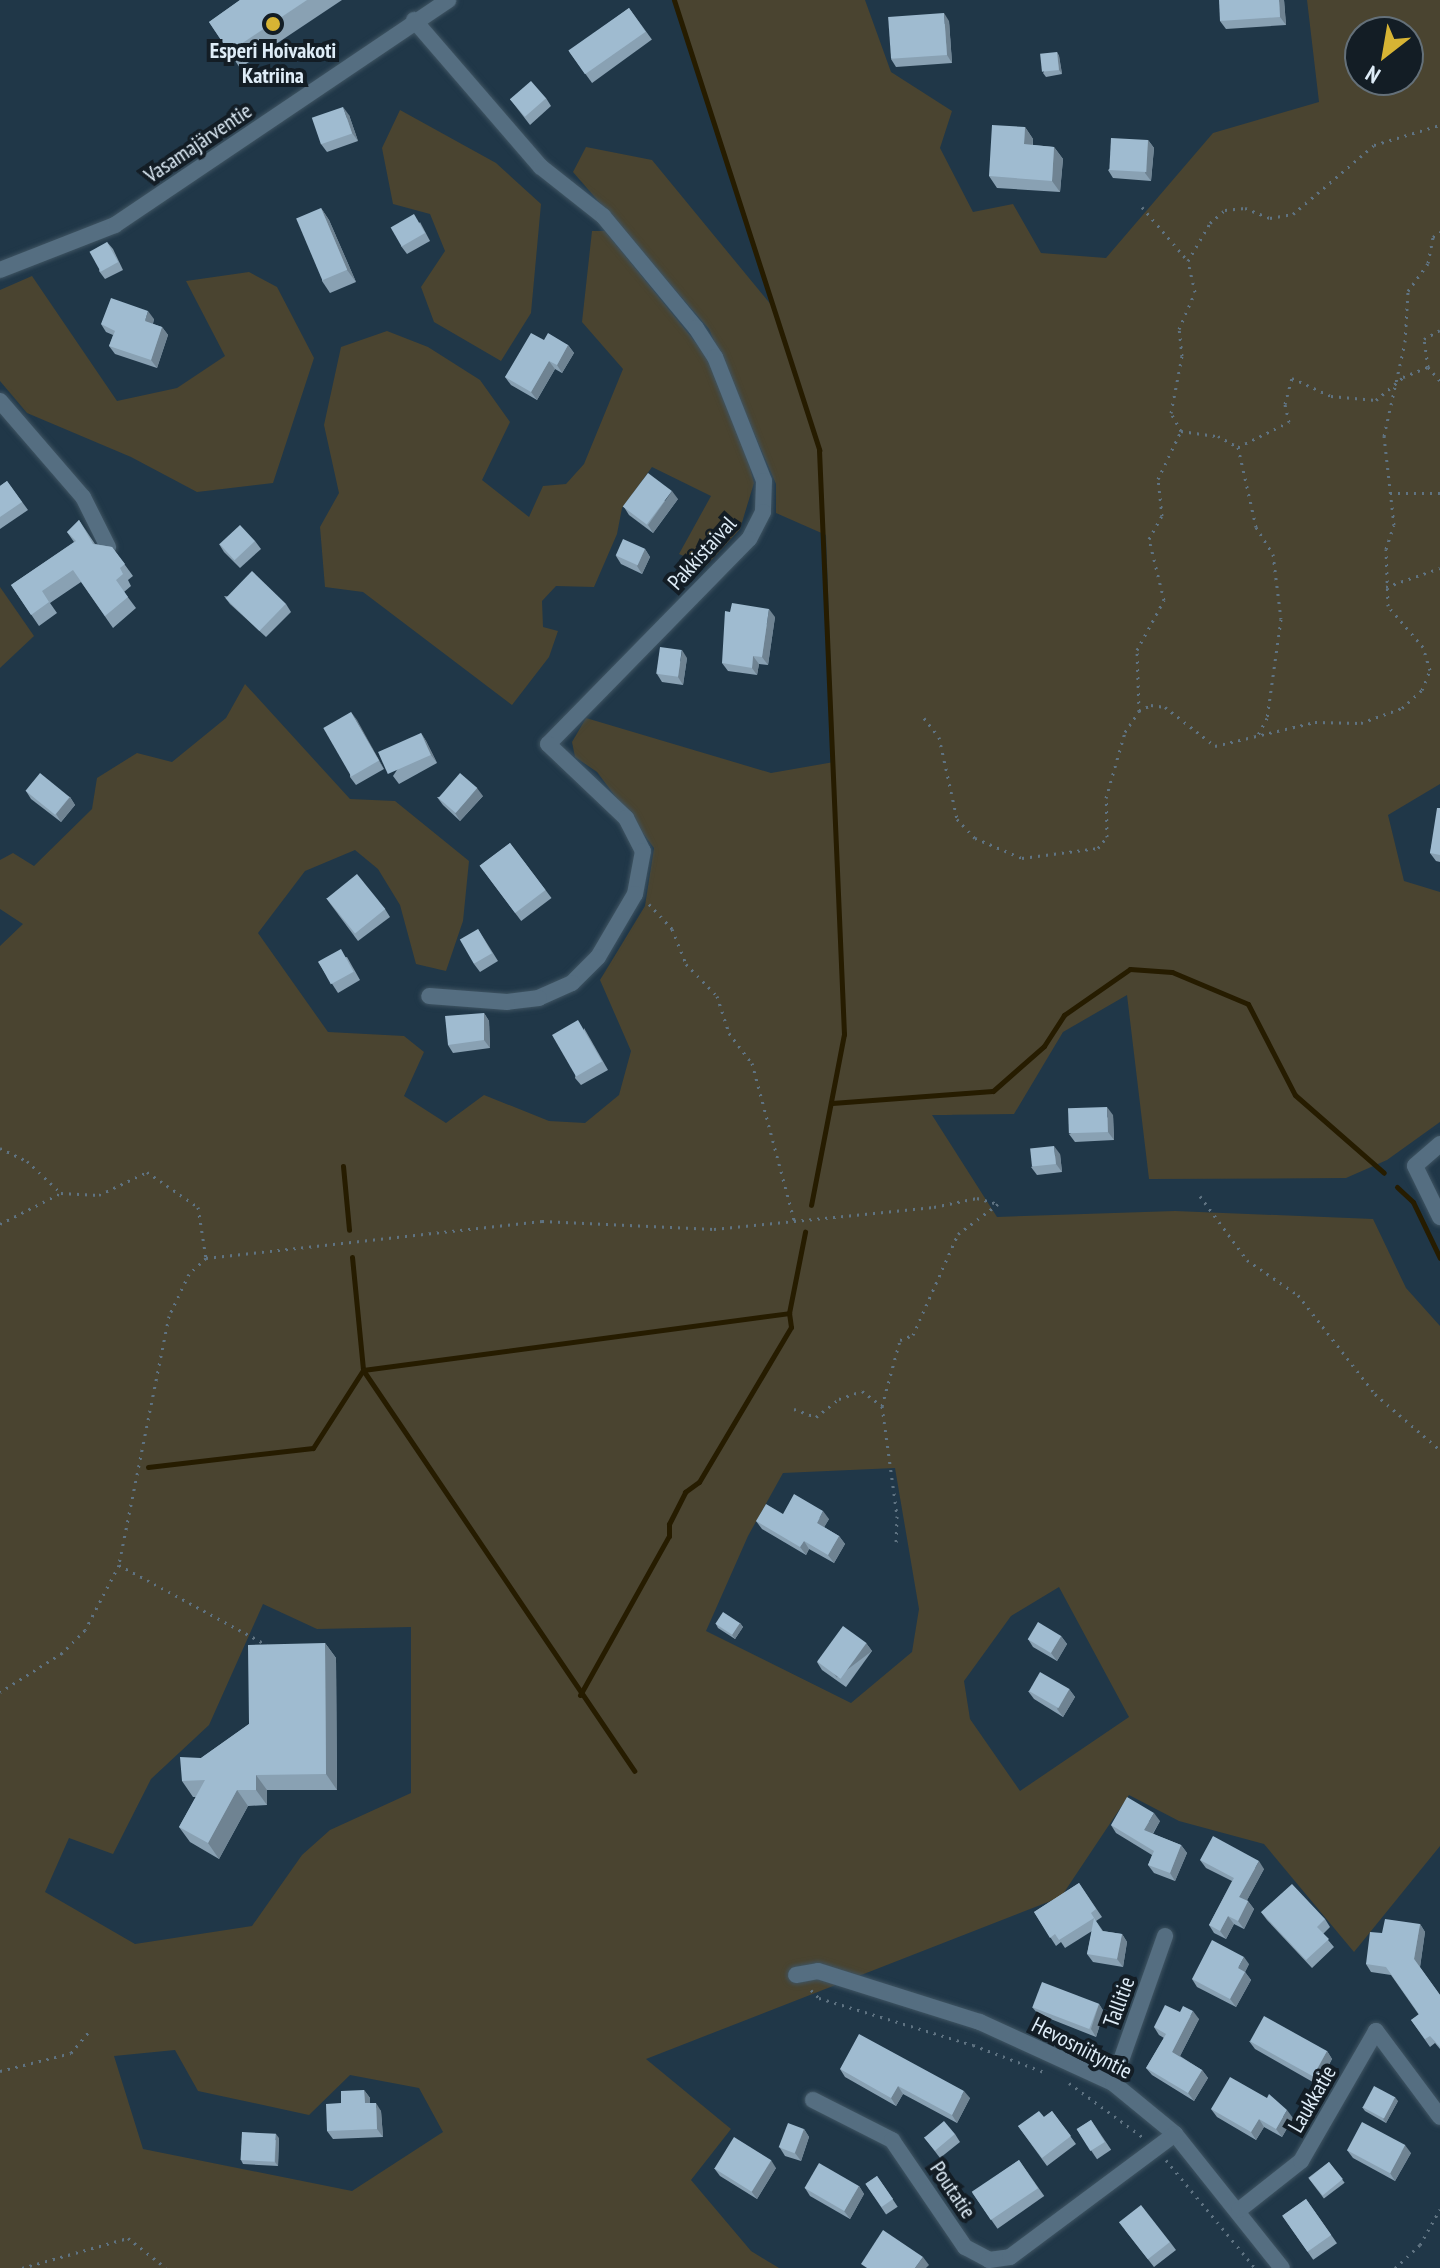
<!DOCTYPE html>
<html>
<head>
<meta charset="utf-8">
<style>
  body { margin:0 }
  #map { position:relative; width:1440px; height:2268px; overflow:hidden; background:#203748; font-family:"PT Sans Narrow",sans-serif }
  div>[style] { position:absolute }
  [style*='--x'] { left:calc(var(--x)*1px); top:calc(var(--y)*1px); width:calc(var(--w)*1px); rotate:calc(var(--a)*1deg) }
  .green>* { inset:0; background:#4a4430 }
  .stream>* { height:5px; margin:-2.5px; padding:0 2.5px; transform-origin:2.5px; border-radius:2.5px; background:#261c00 }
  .path>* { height:3px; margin-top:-1.5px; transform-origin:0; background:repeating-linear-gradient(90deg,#5f7382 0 2px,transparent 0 8px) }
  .roads { filter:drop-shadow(0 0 2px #3f5462) drop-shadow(0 0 2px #3f5462) }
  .street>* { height:16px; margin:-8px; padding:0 8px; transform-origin:8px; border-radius:8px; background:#556e81 }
  .wall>* { inset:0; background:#89a1b3; transform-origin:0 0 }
  .shaded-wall>* { inset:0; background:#6f8392; transform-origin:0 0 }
  .building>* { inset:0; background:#9fbbd0; transform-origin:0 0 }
  .dots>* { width:22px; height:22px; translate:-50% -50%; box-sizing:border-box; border:4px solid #131d25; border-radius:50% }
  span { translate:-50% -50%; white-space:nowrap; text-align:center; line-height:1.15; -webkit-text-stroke:8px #131d25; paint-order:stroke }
  .poi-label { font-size:22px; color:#deecf7; font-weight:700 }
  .street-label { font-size:22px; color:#deecf7 }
  .north { position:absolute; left:1344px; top:16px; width:80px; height:80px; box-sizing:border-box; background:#131d25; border:2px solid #647079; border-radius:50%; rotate:211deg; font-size:22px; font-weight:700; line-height:32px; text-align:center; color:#deecf7 }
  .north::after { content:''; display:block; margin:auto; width:28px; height:36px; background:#d7b434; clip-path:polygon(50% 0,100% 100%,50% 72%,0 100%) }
</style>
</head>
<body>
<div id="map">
  <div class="green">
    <i style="clip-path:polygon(evenodd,674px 0,865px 0,891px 72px,952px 111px,940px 148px,973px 212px,1013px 204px,1041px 253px,1106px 258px,1213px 133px,1319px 102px,1307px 0,1440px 0,1440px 784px,1388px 815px,1404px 881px,1440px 892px,1440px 1122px,1387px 1160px,1346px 1178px,1149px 1179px,1127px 995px,1063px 1032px,1014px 1114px,932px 1115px,997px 1217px,1175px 1211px,1373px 1219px,1406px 1288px,1440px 1326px,1440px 1846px,1354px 1952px,1264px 1844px,1179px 1821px,1129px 1795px,1061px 1897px,646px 2059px,731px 2129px,691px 2180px,751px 2251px,779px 2268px,0 2268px,0 946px,23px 924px,0 909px,0 860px,13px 853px,34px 866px,92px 809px,97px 778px,137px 753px,172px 762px,226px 718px,245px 684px,350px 799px,395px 801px,469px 861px,463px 921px,446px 971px,416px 964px,400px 905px,378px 869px,355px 850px,305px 871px,258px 933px,328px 1032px,404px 1036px,424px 1052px,404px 1096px,446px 1123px,484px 1095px,549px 1121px,585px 1123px,619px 1095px,631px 1051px,600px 980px,645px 906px,654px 848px,597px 772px,575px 757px,572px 742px,586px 718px,771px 773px,834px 762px,826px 535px,776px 513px,776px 484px,709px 329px,573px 172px,586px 147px,652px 160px,772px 306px,674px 0,1360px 32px,1408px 32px,1408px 80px,1360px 80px,1360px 32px,674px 0,895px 1468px,919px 1609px,912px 1652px,851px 1703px,706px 1631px,748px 1536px,783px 1473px,895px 1468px,674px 0,1059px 1587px,1129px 1717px,1020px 1791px,970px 1719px,964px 1681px,1011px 1616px,1059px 1587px,674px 0,263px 1604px,317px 1629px,411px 1627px,411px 1793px,330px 1830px,302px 1855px,252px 1926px,135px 1944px,45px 1892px,69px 1838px,113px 1854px,151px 1779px,209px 1725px,263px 1604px,674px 0,175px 2050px,198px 2091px,309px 2115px,350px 2075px,419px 2088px,443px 2132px,352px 2191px,143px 2149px,114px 2056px,175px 2050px)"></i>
    <i style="clip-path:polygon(400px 110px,496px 163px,541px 204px,531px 313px,501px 361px,434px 322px,421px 287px,445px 251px,430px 214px,393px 204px,382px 148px)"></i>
    <i style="clip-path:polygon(592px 231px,605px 231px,709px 359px,742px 436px,754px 483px,740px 529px,706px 566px,679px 554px,711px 496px,652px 467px,622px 508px,617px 534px,594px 587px,556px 586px,542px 601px,543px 627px,558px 631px,549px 657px,512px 705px,363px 592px,325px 587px,320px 527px,339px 493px,324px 425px,341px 347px,387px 331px,428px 347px,480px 380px,510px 422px,482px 480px,529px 517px,543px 486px,566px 484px,584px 464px,623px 369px,582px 322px)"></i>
    <i style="clip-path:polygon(249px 272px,277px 287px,314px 358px,273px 483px,197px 492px,131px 457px,27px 413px,0 381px,0 290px,32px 276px,117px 401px,177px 388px,225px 356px,186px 281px)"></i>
    <i style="clip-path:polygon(0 587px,34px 636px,0 668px)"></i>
  </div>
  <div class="stream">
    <i style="--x:674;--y:0;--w:473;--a:72.1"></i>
    <i style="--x:819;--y:450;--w:585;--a:87.55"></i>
    <i style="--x:844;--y:1034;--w:174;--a:100.9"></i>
    <i style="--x:832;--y:1103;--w:161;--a:-4.3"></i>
    <i style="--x:993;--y:1091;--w:68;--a:-41.4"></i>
    <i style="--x:1044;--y:1046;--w:37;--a:-57"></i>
    <i style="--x:1064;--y:1015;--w:80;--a:-34.9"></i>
    <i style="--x:1130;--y:969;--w:42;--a:4.1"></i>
    <i style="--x:1172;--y:972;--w:82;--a:22.8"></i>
    <i style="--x:1248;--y:1004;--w:102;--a:62.7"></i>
    <i style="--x:1295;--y:1095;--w:118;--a:41.2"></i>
    <i style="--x:343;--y:1166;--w:64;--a:84.6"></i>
    <i style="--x:1397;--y:1187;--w:22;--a:43"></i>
    <i style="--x:1413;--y:1202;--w:62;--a:64.3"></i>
    <i style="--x:352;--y:1257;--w:114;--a:84.4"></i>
    <i style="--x:363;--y:1370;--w:484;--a:55.9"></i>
    <i style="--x:148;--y:1467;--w:166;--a:-6.6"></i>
    <i style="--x:313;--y:1448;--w:93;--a:-57.3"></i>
    <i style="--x:363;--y:1370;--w:430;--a:-7.6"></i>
    <i style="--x:580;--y:1695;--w:182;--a:-60.8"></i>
    <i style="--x:669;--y:1536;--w:12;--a:-90"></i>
    <i style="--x:669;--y:1524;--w:36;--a:-63"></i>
    <i style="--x:685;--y:1492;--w:17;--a:-36"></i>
    <i style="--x:699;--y:1482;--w:180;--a:-59.3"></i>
    <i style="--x:791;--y:1327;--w:14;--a:-98"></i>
    <i style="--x:789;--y:1313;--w:83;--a:-78.8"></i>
  </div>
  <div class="path">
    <i style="--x:1142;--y:207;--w:71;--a:49.6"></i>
    <i style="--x:1428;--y:367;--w:18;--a:49"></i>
    <i style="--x:1181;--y:431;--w:21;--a:-119"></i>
    <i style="--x:1171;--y:413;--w:58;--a:-79.1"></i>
    <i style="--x:1182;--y:356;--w:27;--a:-96"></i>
    <i style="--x:1179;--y:329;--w:40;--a:-66.6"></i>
    <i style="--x:1195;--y:292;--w:32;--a:-103"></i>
    <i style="--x:1188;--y:261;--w:44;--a:-59.9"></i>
    <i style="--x:1210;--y:223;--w:20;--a:-41"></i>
    <i style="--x:1225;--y:210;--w:20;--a:-6"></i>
    <i style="--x:1245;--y:208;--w:27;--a:22"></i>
    <i style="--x:1270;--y:218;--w:23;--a:-10"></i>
    <i style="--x:1293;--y:214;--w:106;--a:-40.4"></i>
    <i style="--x:1374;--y:145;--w:69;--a:-16.9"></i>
    <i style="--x:1181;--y:431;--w:37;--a:8"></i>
    <i style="--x:1218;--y:436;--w:23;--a:29"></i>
    <i style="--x:1238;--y:447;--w:82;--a:77.3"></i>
    <i style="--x:1256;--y:527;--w:32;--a:58"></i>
    <i style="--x:1273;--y:554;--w:65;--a:83"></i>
    <i style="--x:1281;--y:619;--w:100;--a:98"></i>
    <i style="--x:1267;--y:718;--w:21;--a:118"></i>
    <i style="--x:1238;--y:447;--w:57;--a:-26.1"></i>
    <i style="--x:1289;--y:422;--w:18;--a:-103"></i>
    <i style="--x:1285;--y:404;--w:27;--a:-75"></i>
    <i style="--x:1292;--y:378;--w:43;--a:24.8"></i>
    <i style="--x:1331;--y:396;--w:45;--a:5.1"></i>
    <i style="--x:1376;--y:400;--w:35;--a:-40"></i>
    <i style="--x:1403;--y:377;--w:27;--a:-22"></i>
    <i style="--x:1428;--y:367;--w:28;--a:-98"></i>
    <i style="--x:1424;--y:339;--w:18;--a:-29"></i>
    <i style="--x:1390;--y:493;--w:50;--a:0"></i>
    <i style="--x:1386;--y:587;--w:57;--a:-19.4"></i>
    <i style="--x:1139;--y:711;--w:61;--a:-91.9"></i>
    <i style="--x:1137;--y:650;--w:57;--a:-61.6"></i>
    <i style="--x:1164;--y:600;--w:63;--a:-103.8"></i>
    <i style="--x:1149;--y:539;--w:26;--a:-61"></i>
    <i style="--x:1162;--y:516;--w:37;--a:-96"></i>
    <i style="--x:1158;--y:479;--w:53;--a:-64.4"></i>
    <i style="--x:924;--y:718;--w:24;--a:52"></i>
    <i style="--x:939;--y:737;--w:84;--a:77.6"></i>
    <i style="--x:957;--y:819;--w:26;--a:47"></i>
    <i style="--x:975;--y:838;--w:51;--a:23.1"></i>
    <i style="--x:1022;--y:858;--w:77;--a:-7.5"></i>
    <i style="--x:1098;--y:848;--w:14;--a:-51"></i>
    <i style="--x:1107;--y:837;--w:39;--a:-91"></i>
    <i style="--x:1106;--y:798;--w:69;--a:-73.9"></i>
    <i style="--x:1125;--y:732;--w:25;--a:-56"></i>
    <i style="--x:1139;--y:711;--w:13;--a:-27"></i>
    <i style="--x:1151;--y:705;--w:14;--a:8"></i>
    <i style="--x:1165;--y:707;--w:63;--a:38"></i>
    <i style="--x:1215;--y:746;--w:103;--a:-13.5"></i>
    <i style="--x:1315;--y:722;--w:46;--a:1.2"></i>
    <i style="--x:1361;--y:723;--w:44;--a:-20.1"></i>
    <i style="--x:1402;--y:708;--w:27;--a:-42"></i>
    <i style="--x:1422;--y:690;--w:22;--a:-68"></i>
    <i style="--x:1430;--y:670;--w:24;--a:-107"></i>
    <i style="--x:1423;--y:647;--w:54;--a:-130.5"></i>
    <i style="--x:1388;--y:606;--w:57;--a:-92"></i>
    <i style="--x:1386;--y:549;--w:25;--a:-72"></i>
    <i style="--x:1394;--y:525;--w:90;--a:-96.4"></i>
    <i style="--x:1384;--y:436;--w:96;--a:-77.4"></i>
    <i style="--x:1405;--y:342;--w:51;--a:-86.6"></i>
    <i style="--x:1408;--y:291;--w:34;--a:-54"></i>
    <i style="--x:1428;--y:263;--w:26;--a:-79"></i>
    <i style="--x:1433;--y:237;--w:9;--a:-36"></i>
    <i style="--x:649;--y:904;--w:34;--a:47"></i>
    <i style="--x:672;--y:929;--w:38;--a:68"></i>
    <i style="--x:686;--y:964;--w:45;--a:45.9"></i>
    <i style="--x:717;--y:996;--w:39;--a:72"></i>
    <i style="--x:729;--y:1033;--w:38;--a:53"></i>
    <i style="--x:752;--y:1063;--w:163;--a:75"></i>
    <i style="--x:0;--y:1148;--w:30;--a:26"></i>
    <i style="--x:27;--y:1161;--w:47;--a:43.3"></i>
    <i style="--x:1200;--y:1196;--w:79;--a:53.7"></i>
    <i style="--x:1247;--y:1260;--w:62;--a:34.5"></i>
    <i style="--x:1298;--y:1295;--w:125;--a:52.1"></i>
    <i style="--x:1375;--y:1394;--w:86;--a:40.7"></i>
    <i style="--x:0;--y:1224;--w:68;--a:-26.9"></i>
    <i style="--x:61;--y:1193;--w:38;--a:3"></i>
    <i style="--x:99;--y:1195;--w:53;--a:-25.6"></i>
    <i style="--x:147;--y:1172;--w:62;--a:34.5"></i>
    <i style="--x:198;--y:1207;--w:52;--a:81.1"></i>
    <i style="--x:206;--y:1258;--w:23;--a:137"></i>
    <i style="--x:189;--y:1274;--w:47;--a:115.5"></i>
    <i style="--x:169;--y:1316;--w:254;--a:101.4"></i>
    <i style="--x:119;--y:1565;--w:73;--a:117.6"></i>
    <i style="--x:85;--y:1630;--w:33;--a:135"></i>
    <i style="--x:62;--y:1653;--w:73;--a:147.8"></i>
    <i style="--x:206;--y:1258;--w:338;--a:-6.3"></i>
    <i style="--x:542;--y:1221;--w:172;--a:2.7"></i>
    <i style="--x:714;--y:1229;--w:221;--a:-5.7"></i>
    <i style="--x:934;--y:1207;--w:44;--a:-11.8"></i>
    <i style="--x:977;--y:1198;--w:22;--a:16"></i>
    <i style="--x:882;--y:1406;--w:68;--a:-74.7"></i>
    <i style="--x:900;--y:1340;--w:14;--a:-21"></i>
    <i style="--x:913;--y:1335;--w:111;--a:-66"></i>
    <i style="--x:958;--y:1234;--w:50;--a:-36.9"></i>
    <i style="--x:794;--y:1409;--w:23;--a:20"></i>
    <i style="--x:816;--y:1417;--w:29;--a:-38"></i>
    <i style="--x:839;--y:1399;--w:24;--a:-19"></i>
    <i style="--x:862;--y:1391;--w:25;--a:37"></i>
    <i style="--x:882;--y:1406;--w:111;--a:82.2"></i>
    <i style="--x:897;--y:1516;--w:29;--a:92"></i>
    <i style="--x:119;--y:1565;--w:168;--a:28.4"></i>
    <i style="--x:811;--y:1990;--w:11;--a:45"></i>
    <i style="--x:819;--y:1998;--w:161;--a:17"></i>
    <i style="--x:973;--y:2045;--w:76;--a:20.8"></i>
    <i style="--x:0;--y:2071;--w:73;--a:-14.2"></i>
    <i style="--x:71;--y:2053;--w:30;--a:-50"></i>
    <i style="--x:1069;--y:2083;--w:93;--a:36.3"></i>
    <i style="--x:1166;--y:2160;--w:140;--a:50.5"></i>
    <i style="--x:22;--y:2268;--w:110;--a:-15.8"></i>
    <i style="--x:128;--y:2238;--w:48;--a:38.3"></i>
    <i style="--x:1395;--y:2268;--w:34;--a:-43"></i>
    <i style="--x:1420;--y:2245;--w:41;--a:-60.9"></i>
  </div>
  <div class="roads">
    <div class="street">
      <i style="--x:414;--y:20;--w:194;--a:49.2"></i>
      <i style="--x:541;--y:167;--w:79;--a:38.3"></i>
      <i style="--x:603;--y:216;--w:146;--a:50.3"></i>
      <i style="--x:696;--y:328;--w:35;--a:57"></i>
      <i style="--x:715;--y:357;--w:133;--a:68.4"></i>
      <i style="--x:764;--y:481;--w:31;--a:92"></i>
      <i style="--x:763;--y:512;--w:30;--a:117"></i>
      <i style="--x:749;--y:539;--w:287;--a:134.4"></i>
      <i style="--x:548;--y:744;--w:108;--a:43.5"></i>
      <i style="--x:626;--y:818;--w:37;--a:63"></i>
      <i style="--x:643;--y:851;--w:44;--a:100.5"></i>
      <i style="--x:635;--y:894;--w:73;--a:120.4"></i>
      <i style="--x:598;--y:957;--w:37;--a:135"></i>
      <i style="--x:572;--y:983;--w:36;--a:156"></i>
      <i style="--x:539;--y:998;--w:32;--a:173"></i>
      <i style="--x:507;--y:1002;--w:78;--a:-175.6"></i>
      <i style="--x:0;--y:270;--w:123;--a:-21.4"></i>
      <i style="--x:115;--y:225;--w:402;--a:-34"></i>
      <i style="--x:0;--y:401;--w:127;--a:49.2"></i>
      <i style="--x:83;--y:497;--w:56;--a:63.4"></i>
      <i style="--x:1440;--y:1144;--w:33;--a:139"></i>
      <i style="--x:1415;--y:1166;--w:57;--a:63.9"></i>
      <i style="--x:796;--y:1975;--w:22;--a:-10"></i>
      <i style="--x:818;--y:1971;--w:170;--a:17.5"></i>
      <i style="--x:980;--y:2022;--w:146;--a:24.6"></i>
      <i style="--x:1113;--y:2083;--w:80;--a:39.4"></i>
      <i style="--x:1175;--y:2134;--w:171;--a:51.4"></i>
      <i style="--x:1113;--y:2083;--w:156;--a:-70.5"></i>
      <i style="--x:813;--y:2100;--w:89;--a:26.9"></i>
      <i style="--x:892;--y:2140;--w:130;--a:55.7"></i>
      <i style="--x:965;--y:2247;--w:27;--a:28"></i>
      <i style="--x:989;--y:2260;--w:21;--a:-8"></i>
      <i style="--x:1010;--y:2257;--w:206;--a:-36.7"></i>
      <i style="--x:1239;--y:2210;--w:79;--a:-38.3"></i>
      <i style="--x:1301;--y:2161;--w:150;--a:-60"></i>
      <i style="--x:1376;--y:2031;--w:107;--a:53.3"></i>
    </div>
  </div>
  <div class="wall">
    <i style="clip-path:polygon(240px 0,342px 0,240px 68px,209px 22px)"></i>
    <i style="clip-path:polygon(1284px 0,1286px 25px,1226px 29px,1220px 21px)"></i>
    <i style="left:629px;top:8px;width:39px;height:74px;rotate:54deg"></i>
    <i style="clip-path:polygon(949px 21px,952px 63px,896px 67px,891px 59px)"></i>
    <i style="clip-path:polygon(1057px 52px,1059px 56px,1062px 74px,1046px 77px,1043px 73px)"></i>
    <i style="clip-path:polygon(546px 98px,551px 106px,530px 125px,510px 99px)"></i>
    <i style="clip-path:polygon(349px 115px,358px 141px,327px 152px,321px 144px)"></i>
    <i style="clip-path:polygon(1025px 127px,1033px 139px,1033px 145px,1054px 147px,1063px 159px,1060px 192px,997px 188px,989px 176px)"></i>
    <i style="clip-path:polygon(1148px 140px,1154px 148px,1151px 181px,1113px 178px,1108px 170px)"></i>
    <i style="clip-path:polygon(321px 208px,329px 220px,356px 282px,330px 293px,322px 281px)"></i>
    <i style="clip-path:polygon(420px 222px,430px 241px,407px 254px,401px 246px)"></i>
    <i style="clip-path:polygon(107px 242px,113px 249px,123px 270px,105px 279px,99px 271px)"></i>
    <i style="clip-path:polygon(154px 319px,153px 324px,162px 327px,168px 335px,157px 368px,115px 354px,109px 346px,113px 335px,106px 332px,101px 324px)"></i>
    <i style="clip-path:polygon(544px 340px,568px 345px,574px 353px,562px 373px,555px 369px,537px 400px,511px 385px,505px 377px)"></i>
    <i style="clip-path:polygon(7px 481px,28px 510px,0 529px,0 486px)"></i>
    <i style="clip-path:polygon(678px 499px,653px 533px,629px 515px,624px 507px)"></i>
    <i style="clip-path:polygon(79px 520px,95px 544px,112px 547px,133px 576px,128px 580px,131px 586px,124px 592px,136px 608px,113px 628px,81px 582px,50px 603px,57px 613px,39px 626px,11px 585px,74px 542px,67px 532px)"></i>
    <i style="clip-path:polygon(255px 541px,261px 549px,240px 568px,224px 552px,219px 544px)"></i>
    <i style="clip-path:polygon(645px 549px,650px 557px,642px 574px,621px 564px,616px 556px)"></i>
    <i style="clip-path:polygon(224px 596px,286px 604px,291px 612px,266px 637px,230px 604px)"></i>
    <i style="clip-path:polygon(775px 617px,768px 665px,759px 664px,757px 675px,728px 671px,722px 663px)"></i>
    <i style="clip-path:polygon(687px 658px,683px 685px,662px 682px,657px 674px)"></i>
    <i style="clip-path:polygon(351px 712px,384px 769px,356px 785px,350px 777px)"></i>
    <i style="clip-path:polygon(421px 733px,426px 741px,437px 763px,399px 784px,393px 776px)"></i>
    <i style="clip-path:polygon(26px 791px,70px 797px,75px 805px,61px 822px,31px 799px)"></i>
    <i style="clip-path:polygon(483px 796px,460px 821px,443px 805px,437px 797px)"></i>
    <i style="clip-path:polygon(1440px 808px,1440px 862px,1436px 861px,1430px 853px)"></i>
    <i style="left:510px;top:843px;width:69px;height:38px;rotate:53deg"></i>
    <i style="clip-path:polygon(326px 898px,385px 909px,390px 917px,358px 941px)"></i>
    <i style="clip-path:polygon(478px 929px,498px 961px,480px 972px,474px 964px)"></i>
    <i style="clip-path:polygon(347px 957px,360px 980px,338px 993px,318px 962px)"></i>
    <i style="clip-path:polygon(484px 1013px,489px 1021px,490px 1048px,453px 1053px,448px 1045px)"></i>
    <i style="clip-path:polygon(584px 1028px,608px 1070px,581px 1085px,575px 1078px)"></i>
    <i style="clip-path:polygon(1113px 1115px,1114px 1140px,1075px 1142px,1069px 1134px)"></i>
    <i style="clip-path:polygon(1060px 1154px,1062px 1172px,1037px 1175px,1031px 1167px)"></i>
    <i style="clip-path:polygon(783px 1514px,829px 1519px,824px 1527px,839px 1536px,845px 1544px,834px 1563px,809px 1549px,806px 1555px,762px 1529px,756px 1521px)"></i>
    <i style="clip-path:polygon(740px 1623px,743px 1627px,735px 1639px,718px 1628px,716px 1624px)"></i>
    <i style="clip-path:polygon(1061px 1636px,1067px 1644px,1057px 1661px,1033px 1647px,1028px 1639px)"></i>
    <i style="clip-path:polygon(325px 1643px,336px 1658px,337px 1790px,267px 1790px,267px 1805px,248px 1806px,219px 1859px,190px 1842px,179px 1827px,196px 1797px,193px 1797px,182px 1781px,201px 1758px,249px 1724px)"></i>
    <i style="clip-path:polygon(866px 1643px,872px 1651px,846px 1687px,822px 1670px,817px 1662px)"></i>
    <i style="clip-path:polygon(1069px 1689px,1075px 1697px,1063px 1717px,1034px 1699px,1028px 1691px)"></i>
    <i style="clip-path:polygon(1160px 1821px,1153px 1834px,1181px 1845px,1187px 1853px,1175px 1881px,1154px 1873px,1148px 1865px,1152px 1855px,1116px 1833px,1111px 1825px)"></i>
    <i style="clip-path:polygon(1200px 1860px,1264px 1869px,1247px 1900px,1254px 1909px,1244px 1929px,1234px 1924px,1226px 1939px,1214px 1933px,1209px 1925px,1232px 1881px,1206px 1868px)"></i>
    <i style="clip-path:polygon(1079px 1883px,1102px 1917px,1096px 1921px,1103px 1931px,1122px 1934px,1127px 1942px,1123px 1967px,1093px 1962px,1087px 1954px,1092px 1931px,1065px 1948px,1061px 1942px,1056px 1946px,1034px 1912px)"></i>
    <i style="clip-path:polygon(1261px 1912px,1325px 1919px,1330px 1927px,1323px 1934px,1334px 1947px,1312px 1968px,1267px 1920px)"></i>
    <i style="clip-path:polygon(1420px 1924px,1425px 1932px,1420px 1967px,1440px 1995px,1440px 2049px,1435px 2043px,1430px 2047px,1411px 2020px,1419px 2015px,1391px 1975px,1371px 1972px,1366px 1964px,1382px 1933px)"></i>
    <i style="clip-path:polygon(1249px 1964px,1245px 1972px,1251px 1980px,1236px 2007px,1197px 1987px,1192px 1979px)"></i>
    <i style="clip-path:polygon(1099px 2004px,1104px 2012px,1096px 2037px,1038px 2014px,1032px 2007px)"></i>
    <i style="clip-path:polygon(1180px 2012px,1199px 2019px,1180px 2056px,1202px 2070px,1208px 2078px,1194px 2101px,1152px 2075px,1146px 2068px,1164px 2038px,1159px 2035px,1154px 2027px)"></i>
    <i style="clip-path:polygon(1249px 2041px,1327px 2051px,1332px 2059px,1318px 2085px,1255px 2049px)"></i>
    <i style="clip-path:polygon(840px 2069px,970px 2098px,957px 2123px,903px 2094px,896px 2106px,845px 2077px)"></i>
    <i style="clip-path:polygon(364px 2090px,370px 2098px,370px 2103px,381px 2111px,383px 2137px,333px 2139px,327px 2131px,341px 2103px)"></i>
    <i style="clip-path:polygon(1398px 2101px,1386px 2123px,1365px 2111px,1362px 2107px)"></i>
    <i style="clip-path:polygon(1211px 2109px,1293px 2118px,1282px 2137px,1264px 2127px,1256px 2140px,1217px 2117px)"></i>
    <i style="clip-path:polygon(1052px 2111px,1076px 2144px,1047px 2166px,1018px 2126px,1044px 2117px)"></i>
    <i style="left:1091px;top:2120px;width:36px;height:17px;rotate:56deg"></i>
    <i style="clip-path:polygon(804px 2129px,809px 2137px,801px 2161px,785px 2156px,780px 2148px)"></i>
    <i style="clip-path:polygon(955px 2134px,960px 2142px,940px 2158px,924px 2137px)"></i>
    <i style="clip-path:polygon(279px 2138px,278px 2166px,243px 2164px,241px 2160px)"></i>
    <i style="clip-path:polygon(1347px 2150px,1411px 2153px,1395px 2181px,1353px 2158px)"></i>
    <i style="left:1019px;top:2160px;width:44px;height:57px;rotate:55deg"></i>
    <i style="left:1329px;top:2162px;width:26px;height:26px;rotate:53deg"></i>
    <i style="clip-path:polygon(714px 2168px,776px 2168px,757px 2199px,720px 2176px)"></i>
    <i style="left:877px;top:2176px;width:37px;height:14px;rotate:56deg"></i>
    <i style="clip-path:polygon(859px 2186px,864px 2194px,850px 2219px,810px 2196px,805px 2188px)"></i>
    <i style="left:1306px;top:2199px;width:54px;height:29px;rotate:55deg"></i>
    <i style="clip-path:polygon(1125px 2230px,1170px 2242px,1176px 2250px,1154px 2267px)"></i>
  </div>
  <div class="shaded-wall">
    <i style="clip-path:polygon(1279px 0,1284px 0,1286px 25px,1280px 17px)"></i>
    <i style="clip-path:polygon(944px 13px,949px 21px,952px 63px,947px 55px)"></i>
    <i style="clip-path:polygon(1057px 52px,1059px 56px,1062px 74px,1059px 70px)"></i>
    <i style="clip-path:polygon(343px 107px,349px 115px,358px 141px,352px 133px)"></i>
    <i style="clip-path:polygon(1025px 127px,1033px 139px,1032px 156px,1024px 144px)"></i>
    <i style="clip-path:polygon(1148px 140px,1154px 148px,1151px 181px,1145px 173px)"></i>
    <i style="clip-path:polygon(1054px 147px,1063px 159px,1060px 192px,1052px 181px)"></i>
    <i style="clip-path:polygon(321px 208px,329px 220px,356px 282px,347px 270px)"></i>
    <i style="clip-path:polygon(148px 311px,154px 319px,151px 329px,145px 321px)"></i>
    <i style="clip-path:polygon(162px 327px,168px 335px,157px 368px,151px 360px)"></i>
    <i style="clip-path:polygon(568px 345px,574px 353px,562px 373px,557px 365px)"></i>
    <i style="clip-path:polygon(549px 361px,555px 369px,537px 400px,531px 392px)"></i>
    <i style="clip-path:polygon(672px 491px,678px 499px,653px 533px,648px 525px)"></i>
    <i style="clip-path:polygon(645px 549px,650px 557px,642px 574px,637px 566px)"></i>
    <i style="clip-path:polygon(769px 609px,775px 617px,768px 665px,762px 657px)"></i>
    <i style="clip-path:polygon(682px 650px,687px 658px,683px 685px,678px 677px)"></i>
    <i style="clip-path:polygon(753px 656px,759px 664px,757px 675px,752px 668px)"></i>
    <i style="clip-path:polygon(351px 712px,357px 720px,384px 769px,379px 761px)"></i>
    <i style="clip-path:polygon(421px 733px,426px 741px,437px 763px,431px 755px)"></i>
    <i style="clip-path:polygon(477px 788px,483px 796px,460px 821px,455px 813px)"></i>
    <i style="clip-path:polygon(70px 797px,75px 805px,61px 822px,56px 814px)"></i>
    <i style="clip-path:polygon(484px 1013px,489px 1021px,490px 1048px,484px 1040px)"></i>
    <i style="clip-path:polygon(1107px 1107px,1113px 1115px,1114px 1140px,1108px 1132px)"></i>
    <i style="clip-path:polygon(1054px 1146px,1060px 1154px,1062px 1172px,1056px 1164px)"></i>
    <i style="clip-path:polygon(823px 1511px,829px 1519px,822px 1531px,817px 1523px)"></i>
    <i style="clip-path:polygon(839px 1536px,845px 1544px,834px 1563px,828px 1555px)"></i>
    <i style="clip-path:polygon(804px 1541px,809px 1549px,806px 1555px,800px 1547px)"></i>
    <i style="clip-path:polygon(740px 1623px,743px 1627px,735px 1639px,732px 1635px)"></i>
    <i style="clip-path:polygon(1061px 1636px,1067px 1644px,1057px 1661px,1051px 1653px)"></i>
    <i style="clip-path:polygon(325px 1643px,336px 1658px,337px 1790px,326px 1774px)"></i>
    <i style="left:866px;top:1643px;width:10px;height:44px;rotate:53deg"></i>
    <i style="clip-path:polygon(1069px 1689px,1075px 1697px,1063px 1717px,1057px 1709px)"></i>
    <i style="clip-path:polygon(256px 1775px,267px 1790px,267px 1805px,256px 1790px)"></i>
    <i style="clip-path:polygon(237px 1790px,248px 1806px,219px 1859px,208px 1843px)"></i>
    <i style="clip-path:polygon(1154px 1813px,1160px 1821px,1150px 1838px,1144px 1830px)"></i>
    <i style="clip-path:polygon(1181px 1845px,1187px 1853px,1175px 1881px,1170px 1873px)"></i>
    <i style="clip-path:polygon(1259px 1861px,1264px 1869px,1245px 1904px,1239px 1897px)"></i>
    <i style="clip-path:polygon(1248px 1901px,1254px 1909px,1244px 1929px,1238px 1921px)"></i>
    <i style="clip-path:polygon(1228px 1916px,1234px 1924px,1226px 1939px,1220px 1931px)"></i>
    <i style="clip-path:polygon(1420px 1924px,1425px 1932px,1420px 1967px,1414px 1959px)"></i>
    <i style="clip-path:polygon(1122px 1934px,1127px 1942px,1123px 1967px,1117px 1959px)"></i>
    <i style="clip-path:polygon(1244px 1957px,1249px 1964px,1245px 1972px,1251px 1980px,1236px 2007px,1230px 1999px,1238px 1968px)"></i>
    <i style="clip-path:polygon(1099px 2004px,1104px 2012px,1096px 2037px,1091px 2029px)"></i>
    <i style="clip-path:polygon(1193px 2011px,1199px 2019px,1178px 2060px,1172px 2052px)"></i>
    <i style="clip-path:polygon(1327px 2051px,1332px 2059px,1318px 2085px,1313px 2077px)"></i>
    <i style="clip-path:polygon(1202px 2070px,1208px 2078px,1194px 2101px,1188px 2093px)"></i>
    <i style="clip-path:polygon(898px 2086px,903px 2094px,896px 2106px,891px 2098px)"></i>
    <i style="clip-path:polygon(364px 2090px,370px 2098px,370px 2111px,365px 2103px)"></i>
    <i style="clip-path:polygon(964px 2091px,970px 2098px,957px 2123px,952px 2115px)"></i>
    <i style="clip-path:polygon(1395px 2097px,1398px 2101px,1386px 2123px,1383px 2119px)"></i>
    <i style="clip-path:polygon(376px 2103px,381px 2111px,383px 2137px,377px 2129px)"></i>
    <i style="clip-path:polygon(1287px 2110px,1293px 2118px,1282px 2137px,1276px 2129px)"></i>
    <i style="clip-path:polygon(1259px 2119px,1264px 2127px,1256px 2140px,1251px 2132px)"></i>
    <i style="clip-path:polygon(804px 2129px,809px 2137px,801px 2161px,795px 2153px)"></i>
    <i style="clip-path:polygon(276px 2134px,279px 2138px,278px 2166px,275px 2162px)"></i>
    <i style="clip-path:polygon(1405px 2145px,1411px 2153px,1395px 2181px,1390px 2173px)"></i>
    <i style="clip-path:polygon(771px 2160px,776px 2168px,757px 2199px,751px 2191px)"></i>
    <i style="clip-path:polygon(859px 2186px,864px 2194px,850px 2219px,844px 2211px)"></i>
    <i style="clip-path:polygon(923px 2257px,929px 2265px,926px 2268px,915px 2268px)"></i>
  </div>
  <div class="building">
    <i style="clip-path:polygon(240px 0,307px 0,229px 52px,209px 22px)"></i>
    <i style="clip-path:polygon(1219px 0,1279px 0,1280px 17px,1220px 21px)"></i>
    <i style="left:629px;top:8px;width:29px;height:74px;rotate:55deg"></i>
    <i style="left:944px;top:13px;width:42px;height:56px;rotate:86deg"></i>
    <i style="left:1057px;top:52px;width:18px;height:17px;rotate:84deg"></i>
    <i style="left:531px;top:81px;width:23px;height:28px;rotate:49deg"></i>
    <i style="left:343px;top:107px;width:28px;height:33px;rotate:71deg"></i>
    <i style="clip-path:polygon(992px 125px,1025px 127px,1024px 144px,1054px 147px,1052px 181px,989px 176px)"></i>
    <i style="left:1111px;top:138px;width:37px;height:32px;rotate:3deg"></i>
    <i style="left:321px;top:208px;width:67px;height:27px;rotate:67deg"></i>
    <i style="left:414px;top:214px;width:22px;height:27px;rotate:60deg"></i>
    <i style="left:107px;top:242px;width:23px;height:20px;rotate:61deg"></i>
    <i style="clip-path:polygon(111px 298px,148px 311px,145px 321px,162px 327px,151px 360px,109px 346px,115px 331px,101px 324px)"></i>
    <i style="clip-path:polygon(531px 333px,544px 340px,548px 333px,568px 345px,557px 365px,549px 361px,531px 392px,505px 377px)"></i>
    <i style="left:648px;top:473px;width:30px;height:42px;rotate:37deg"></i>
    <i style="clip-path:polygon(7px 481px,22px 502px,0 517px,0 486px)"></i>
    <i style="clip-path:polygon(79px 520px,93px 544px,112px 547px,125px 564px,120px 568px,123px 574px,116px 580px,128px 597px,105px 616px,73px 570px,42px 591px,49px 602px,31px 615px,11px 585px,76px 541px,67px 532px)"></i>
    <i style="left:240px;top:525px;width:22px;height:28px;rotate:47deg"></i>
    <i style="left:623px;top:539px;width:24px;height:18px;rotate:24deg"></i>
    <i style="left:252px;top:571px;width:47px;height:38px;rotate:44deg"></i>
    <i style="clip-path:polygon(732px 603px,769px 609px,762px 657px,753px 656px,752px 668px,722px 663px,725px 611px,730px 612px)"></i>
    <i style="left:660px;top:647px;width:22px;height:27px;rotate:8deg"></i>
    <i style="left:351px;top:712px;width:56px;height:32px;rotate:60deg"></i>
    <i style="left:421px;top:733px;width:24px;height:47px;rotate:66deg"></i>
    <i style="left:40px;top:773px;width:38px;height:23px;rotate:39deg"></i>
    <i style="left:460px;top:773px;width:23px;height:33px;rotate:41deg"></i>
    <i style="clip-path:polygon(1437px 808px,1440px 808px,1440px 855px,1430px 853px)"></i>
    <i style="left:510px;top:843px;width:59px;height:38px;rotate:53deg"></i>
    <i style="left:357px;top:874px;width:45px;height:39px;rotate:51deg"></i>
    <i style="left:478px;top:929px;width:28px;height:21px;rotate:60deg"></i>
    <i style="left:341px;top:949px;width:26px;height:26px;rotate:61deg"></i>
    <i style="clip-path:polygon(484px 1013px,484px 1040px,448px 1045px,445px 1016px)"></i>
    <i style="left:578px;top:1020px;width:48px;height:30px;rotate:60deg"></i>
    <i style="left:1107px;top:1107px;width:25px;height:39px;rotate:88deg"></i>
    <i style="left:1054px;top:1146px;width:18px;height:24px;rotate:84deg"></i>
    <i style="clip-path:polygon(794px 1494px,823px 1511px,817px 1523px,839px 1536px,828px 1555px,804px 1541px,800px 1547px,756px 1521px,766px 1504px,783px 1514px)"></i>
    <i style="left:723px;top:1612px;width:20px;height:14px;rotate:33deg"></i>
    <i style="left:1038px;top:1622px;width:27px;height:20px;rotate:31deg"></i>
    <i style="left:843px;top:1626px;width:29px;height:44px;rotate:36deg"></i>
    <i style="clip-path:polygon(325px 1643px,326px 1774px,256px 1775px,256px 1790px,237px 1790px,208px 1843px,179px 1827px,205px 1780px,182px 1781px,180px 1757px,201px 1758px,249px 1724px,248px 1645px)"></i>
    <i style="left:1040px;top:1672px;width:34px;height:22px;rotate:30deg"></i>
    <i style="clip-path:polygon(1127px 1797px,1154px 1813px,1144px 1830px,1181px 1845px,1170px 1873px,1148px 1865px,1154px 1851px,1111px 1825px)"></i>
    <i style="clip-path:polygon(1213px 1836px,1259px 1861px,1239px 1897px,1248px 1901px,1238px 1921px,1228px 1916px,1220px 1931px,1209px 1925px,1234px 1878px,1200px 1860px)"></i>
    <i style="clip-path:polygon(1079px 1883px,1096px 1909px,1091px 1913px,1102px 1931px,1122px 1934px,1117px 1959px,1087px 1954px,1094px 1918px,1059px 1940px,1055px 1934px,1050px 1938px,1034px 1912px)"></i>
    <i style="clip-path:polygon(1292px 1884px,1325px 1919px,1317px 1927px,1329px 1939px,1306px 1960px,1261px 1912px)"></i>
    <i style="clip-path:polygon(1385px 1919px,1420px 1924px,1414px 1959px,1440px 1995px,1440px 2047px,1430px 2036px,1425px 2039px,1411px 2020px,1419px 2014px,1386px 1967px,1366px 1964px,1370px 1932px,1382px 1933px)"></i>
    <i style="clip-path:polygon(1212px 1940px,1244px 1957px,1238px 1968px,1245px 1972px,1230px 1999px,1192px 1979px)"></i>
    <i style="left:1042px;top:1982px;width:61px;height:27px;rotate:21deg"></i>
    <i style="clip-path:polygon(1165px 2005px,1180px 2012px,1183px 2006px,1193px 2011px,1172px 2052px,1202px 2070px,1188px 2093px,1146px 2068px,1166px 2034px,1154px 2027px)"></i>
    <i style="left:1264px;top:2016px;width:72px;height:29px;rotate:29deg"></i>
    <i style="clip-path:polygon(859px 2034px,964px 2091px,952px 2115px,898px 2086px,891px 2098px,840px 2069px)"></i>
    <i style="clip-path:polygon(1230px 2077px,1267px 2098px,1269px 2094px,1287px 2110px,1276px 2129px,1259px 2119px,1251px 2132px,1211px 2109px)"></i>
    <i style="left:1374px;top:2086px;width:24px;height:24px;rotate:28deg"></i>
    <i style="clip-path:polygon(364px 2090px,365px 2103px,376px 2103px,377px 2129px,327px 2131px,326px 2104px,341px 2103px,341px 2091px)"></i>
    <i style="clip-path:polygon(1039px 2111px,1044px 2117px,1052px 2111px,1071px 2136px,1042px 2158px,1018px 2126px)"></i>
    <i style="left:1091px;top:2120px;width:26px;height:17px;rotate:58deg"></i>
    <i style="left:944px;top:2121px;width:17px;height:26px;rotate:50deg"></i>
    <i style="left:1362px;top:2122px;width:49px;height:32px;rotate:28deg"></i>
    <i style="left:788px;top:2123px;width:17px;height:26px;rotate:21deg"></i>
    <i style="left:242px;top:2132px;width:34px;height:28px;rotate:3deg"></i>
    <i style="left:734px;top:2137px;width:44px;height:37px;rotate:32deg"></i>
    <i style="left:1019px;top:2160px;width:34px;height:57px;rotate:56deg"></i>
    <i style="left:1329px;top:2162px;width:22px;height:26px;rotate:51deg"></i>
    <i style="left:819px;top:2163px;width:46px;height:29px;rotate:30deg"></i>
    <i style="left:877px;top:2176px;width:28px;height:14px;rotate:55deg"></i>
    <i style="left:1306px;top:2199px;width:44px;height:29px;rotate:55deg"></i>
    <i style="left:1141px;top:2205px;width:47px;height:28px;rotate:52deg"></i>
    <i style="clip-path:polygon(883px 2230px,923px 2257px,915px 2268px,867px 2268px,861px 2264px)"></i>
  </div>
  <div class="dots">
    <i style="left:273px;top:24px;background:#d7b434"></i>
  </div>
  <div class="poi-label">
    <span style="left:273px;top:63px">Esperi Hoivakoti<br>Katriina</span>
  </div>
  <div class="street-label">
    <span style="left:198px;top:143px;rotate:-34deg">Vasamajärventie</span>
    <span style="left:702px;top:553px;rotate:-48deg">Pakkistaival</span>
    <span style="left:1119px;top:2002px;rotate:-70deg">Tallitie</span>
    <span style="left:1082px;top:2048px;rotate:27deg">Hevosniityntie</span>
    <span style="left:1312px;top:2099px;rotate:-60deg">Laukkatie</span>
    <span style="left:953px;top:2190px;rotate:56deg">Poutatie</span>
  </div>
  <div class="north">N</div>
</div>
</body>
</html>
